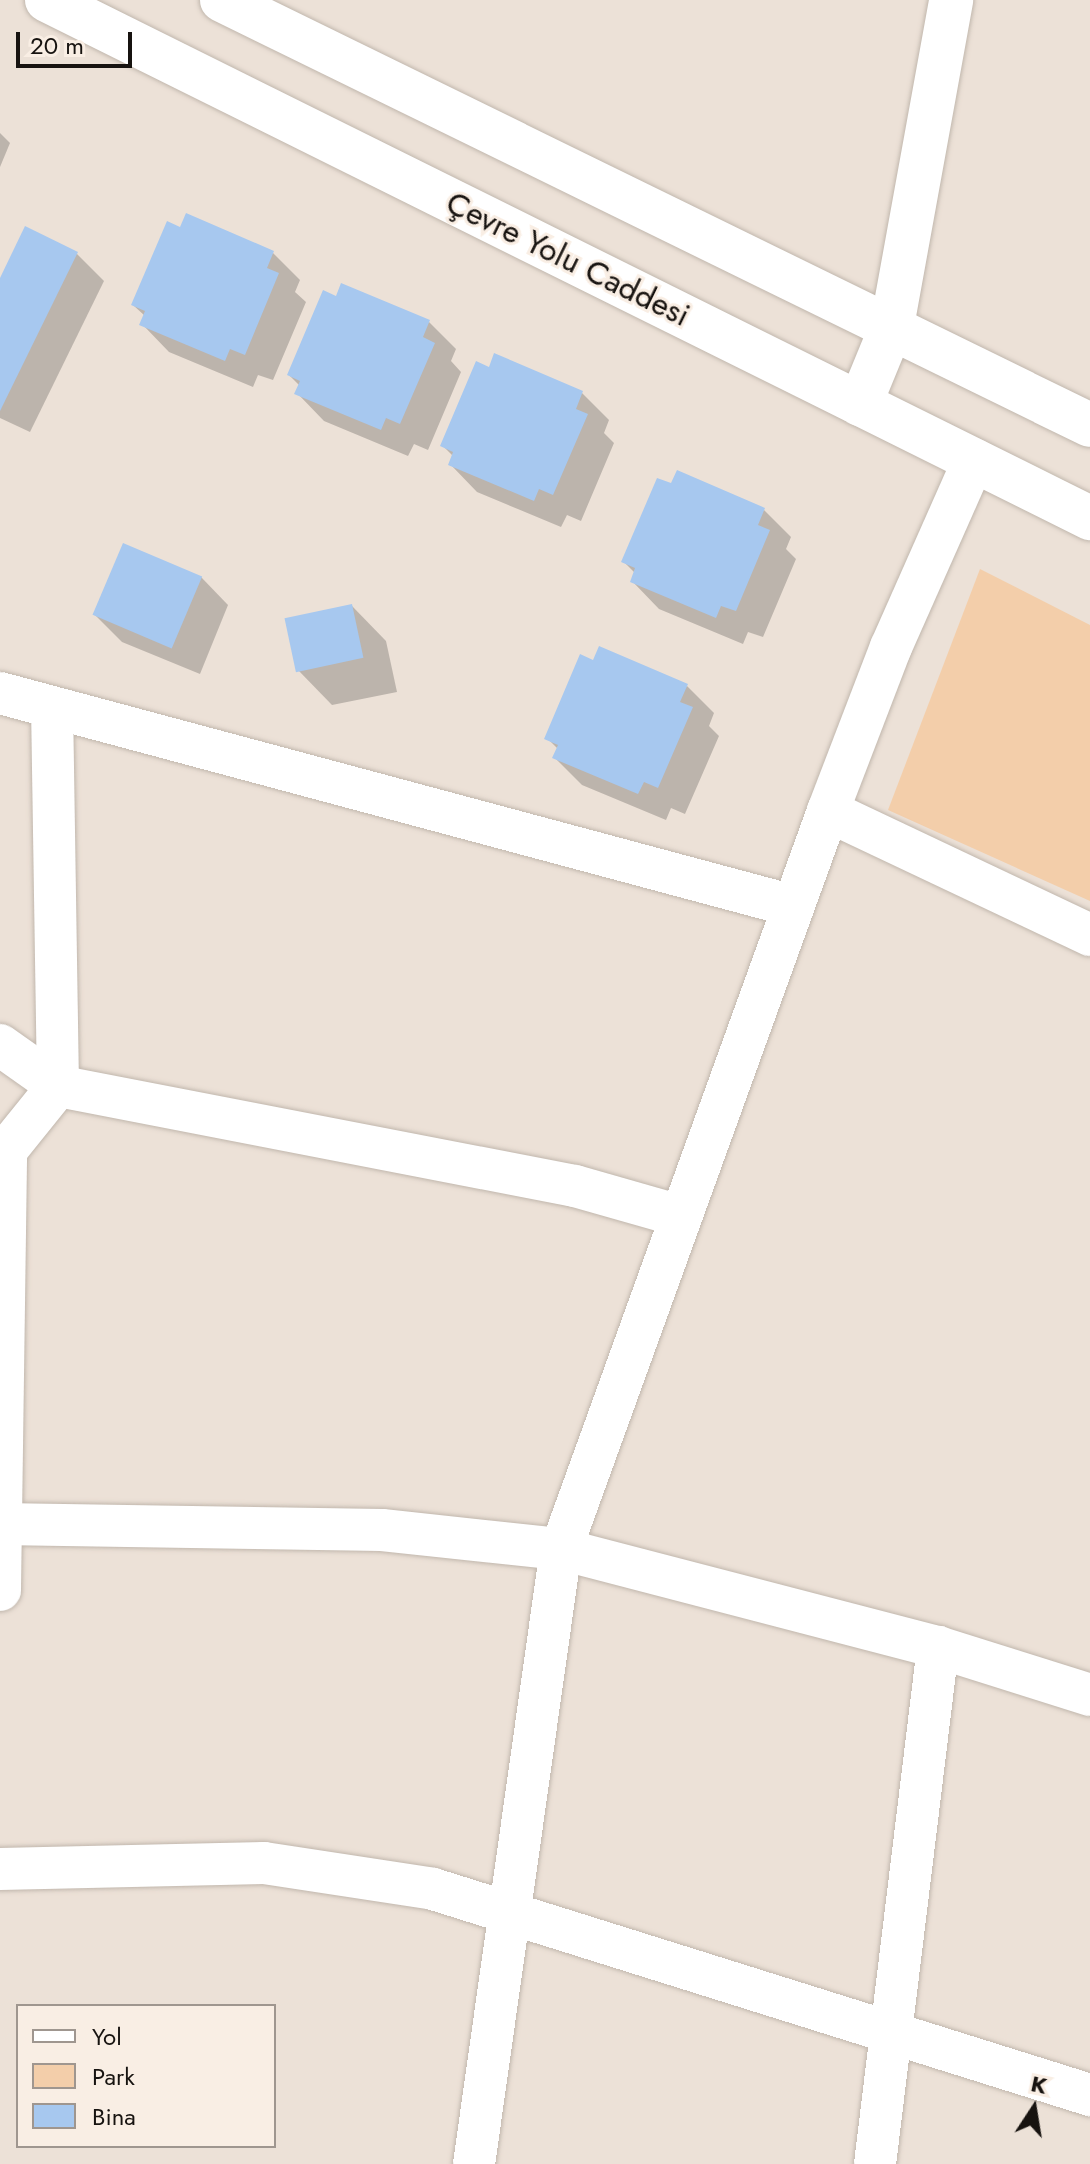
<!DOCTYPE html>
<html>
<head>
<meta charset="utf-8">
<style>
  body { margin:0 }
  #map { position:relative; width:1090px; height:2164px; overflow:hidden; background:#ece1d7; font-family:Jost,sans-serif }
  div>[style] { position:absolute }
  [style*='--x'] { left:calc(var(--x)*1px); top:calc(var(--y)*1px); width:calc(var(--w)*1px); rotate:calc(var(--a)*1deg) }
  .green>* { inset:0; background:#f3ceaa }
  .shadow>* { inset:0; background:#0003 }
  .building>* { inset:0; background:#a7c8ef; transform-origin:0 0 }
  .roads { filter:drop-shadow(0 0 2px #c1b7ad) drop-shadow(0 0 2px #c1b7ad) }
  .minor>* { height:42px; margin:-21px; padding:0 21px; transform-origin:21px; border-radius:21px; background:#fff }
  .tertiary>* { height:44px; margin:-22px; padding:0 22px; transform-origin:22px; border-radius:22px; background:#fff }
  .secondary>* { height:44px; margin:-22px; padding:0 22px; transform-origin:22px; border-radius:22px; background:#fff }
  span { translate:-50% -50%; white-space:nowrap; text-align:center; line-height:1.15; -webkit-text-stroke:6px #f9eee4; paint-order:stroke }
  .street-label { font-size:32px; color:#171310 }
  .legend { position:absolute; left:16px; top:2004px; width:260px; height:144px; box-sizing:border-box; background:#f9eee4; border:2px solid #9f968f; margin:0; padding:10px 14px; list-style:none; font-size:24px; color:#171310 }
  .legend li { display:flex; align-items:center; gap:16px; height:40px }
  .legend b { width:40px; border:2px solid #9f968f }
  .north { position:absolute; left:994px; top:2068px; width:80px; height:80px; -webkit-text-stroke:6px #f9eee4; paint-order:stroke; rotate:12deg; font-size:22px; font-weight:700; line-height:32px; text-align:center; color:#171310 }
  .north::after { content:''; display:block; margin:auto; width:28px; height:36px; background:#171310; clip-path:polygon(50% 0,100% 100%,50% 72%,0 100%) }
  .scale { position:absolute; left:16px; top:32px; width:116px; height:36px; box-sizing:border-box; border:4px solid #171310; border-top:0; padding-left:10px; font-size:24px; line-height:28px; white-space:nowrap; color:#171310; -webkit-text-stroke:6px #f9eee4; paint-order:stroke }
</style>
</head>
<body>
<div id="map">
  <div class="green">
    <i style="clip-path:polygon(980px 569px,1090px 625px,1090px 901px,888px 810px)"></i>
  </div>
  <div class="shadow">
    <i style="clip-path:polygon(0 133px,10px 143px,0 167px)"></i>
    <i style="clip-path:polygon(181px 229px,273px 253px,300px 280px,295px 292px,306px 302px,273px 380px,258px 375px,253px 387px,169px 352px,142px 324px,145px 316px,133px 305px)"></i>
    <i style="clip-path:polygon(76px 253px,104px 281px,30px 432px,0 418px,0 282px)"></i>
    <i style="clip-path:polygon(429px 322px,456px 349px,451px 361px,461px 372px,428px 450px,414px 444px,408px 456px,324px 421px,297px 393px,300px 386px,289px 375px)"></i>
    <i style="clip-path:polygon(582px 393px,609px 420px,604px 433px,614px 443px,581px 521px,567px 515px,561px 527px,477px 492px,450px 464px,453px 456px,442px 445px)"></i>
    <i style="clip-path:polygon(764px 510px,791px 537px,786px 549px,796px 559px,763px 637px,748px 632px,743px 644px,659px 609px,632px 581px,635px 573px,624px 562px)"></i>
    <i style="clip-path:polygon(201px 577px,228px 605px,200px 674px,122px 642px,95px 615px)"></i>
    <i style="clip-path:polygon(352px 606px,386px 641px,397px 692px,332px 705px,298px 670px)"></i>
    <i style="clip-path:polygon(687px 686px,714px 713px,709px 726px,719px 736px,685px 814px,671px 808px,666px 820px,582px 785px,554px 757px,558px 749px,547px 738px)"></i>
  </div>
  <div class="building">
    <i style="clip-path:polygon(186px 213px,274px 251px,267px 268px,279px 273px,245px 355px,230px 349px,225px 361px,139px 325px,145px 311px,131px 305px,167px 221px,180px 227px)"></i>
    <i style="clip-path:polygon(25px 226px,78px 252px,0 411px,0 278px)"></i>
    <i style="clip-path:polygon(341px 283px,430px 320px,423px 337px,435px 343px,400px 424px,386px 418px,381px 430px,294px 394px,300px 381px,287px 375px,323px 290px,336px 296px)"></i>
    <i style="clip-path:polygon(494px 353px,583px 391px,576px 409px,588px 414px,553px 495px,539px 489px,534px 501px,448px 465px,453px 452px,440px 446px,476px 361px,489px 367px)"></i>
    <i style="clip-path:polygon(677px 470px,765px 508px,758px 525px,770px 530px,736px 611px,721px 606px,716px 618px,630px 582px,635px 568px,621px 562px,657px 478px,671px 483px)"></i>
    <i style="left:123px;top:543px;width:86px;height:78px;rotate:23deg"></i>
    <i style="left:352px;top:604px;width:55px;height:69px;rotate:78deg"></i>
    <i style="clip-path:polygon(599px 646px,688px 684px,680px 702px,693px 707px,658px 788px,644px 782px,638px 794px,552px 758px,558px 745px,544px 739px,580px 654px,593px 660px)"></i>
  </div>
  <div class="roads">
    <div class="minor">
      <i style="--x:0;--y:693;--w:821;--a:15.03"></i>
      <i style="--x:828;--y:811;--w:290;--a:25.3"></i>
      <i style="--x:0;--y:1045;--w:71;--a:35.3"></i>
      <i style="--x:58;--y:1086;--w:527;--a:10.95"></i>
      <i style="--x:575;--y:1186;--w:109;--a:15.9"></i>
      <i style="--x:0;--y:1158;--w:92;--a:-51.1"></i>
      <i style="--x:58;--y:1086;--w:376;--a:-90.9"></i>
      <i style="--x:0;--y:1524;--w:382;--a:0.9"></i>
      <i style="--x:382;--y:1530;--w:180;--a:6.1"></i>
      <i style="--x:561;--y:1549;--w:390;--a:14.6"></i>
      <i style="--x:938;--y:1647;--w:159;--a:17.5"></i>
      <i style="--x:0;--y:1590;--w:433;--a:-89.2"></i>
      <i style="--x:0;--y:1869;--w:264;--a:-1.3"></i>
      <i style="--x:264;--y:1863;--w:171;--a:8.7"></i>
      <i style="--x:433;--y:1889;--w:689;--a:17.41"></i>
      <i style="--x:474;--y:2164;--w:621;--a:-81.95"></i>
      <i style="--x:561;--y:1549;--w:785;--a:-70.11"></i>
      <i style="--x:828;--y:811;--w:176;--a:-69"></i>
      <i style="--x:891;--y:647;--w:205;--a:-66.1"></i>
      <i style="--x:875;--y:2164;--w:521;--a:-83.05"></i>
    </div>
    <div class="tertiary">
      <i style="--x:860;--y:404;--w:84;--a:-67.7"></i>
      <i style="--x:892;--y:326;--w:331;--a:-79.7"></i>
    </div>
    <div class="secondary">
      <i style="--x:47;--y:0;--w:1165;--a:26.41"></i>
      <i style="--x:222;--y:0;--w:966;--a:26.09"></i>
    </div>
  </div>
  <div class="street-label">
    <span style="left:568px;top:259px;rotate:26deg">Çevre Yolu Caddesi</span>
  </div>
  <ul class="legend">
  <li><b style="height:10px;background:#fff"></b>Yol</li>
  <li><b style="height:22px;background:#f3ceaa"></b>Park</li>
  <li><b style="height:22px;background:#a7c8ef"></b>Bina</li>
  </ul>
  <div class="north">K</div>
  <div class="scale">20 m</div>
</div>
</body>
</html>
